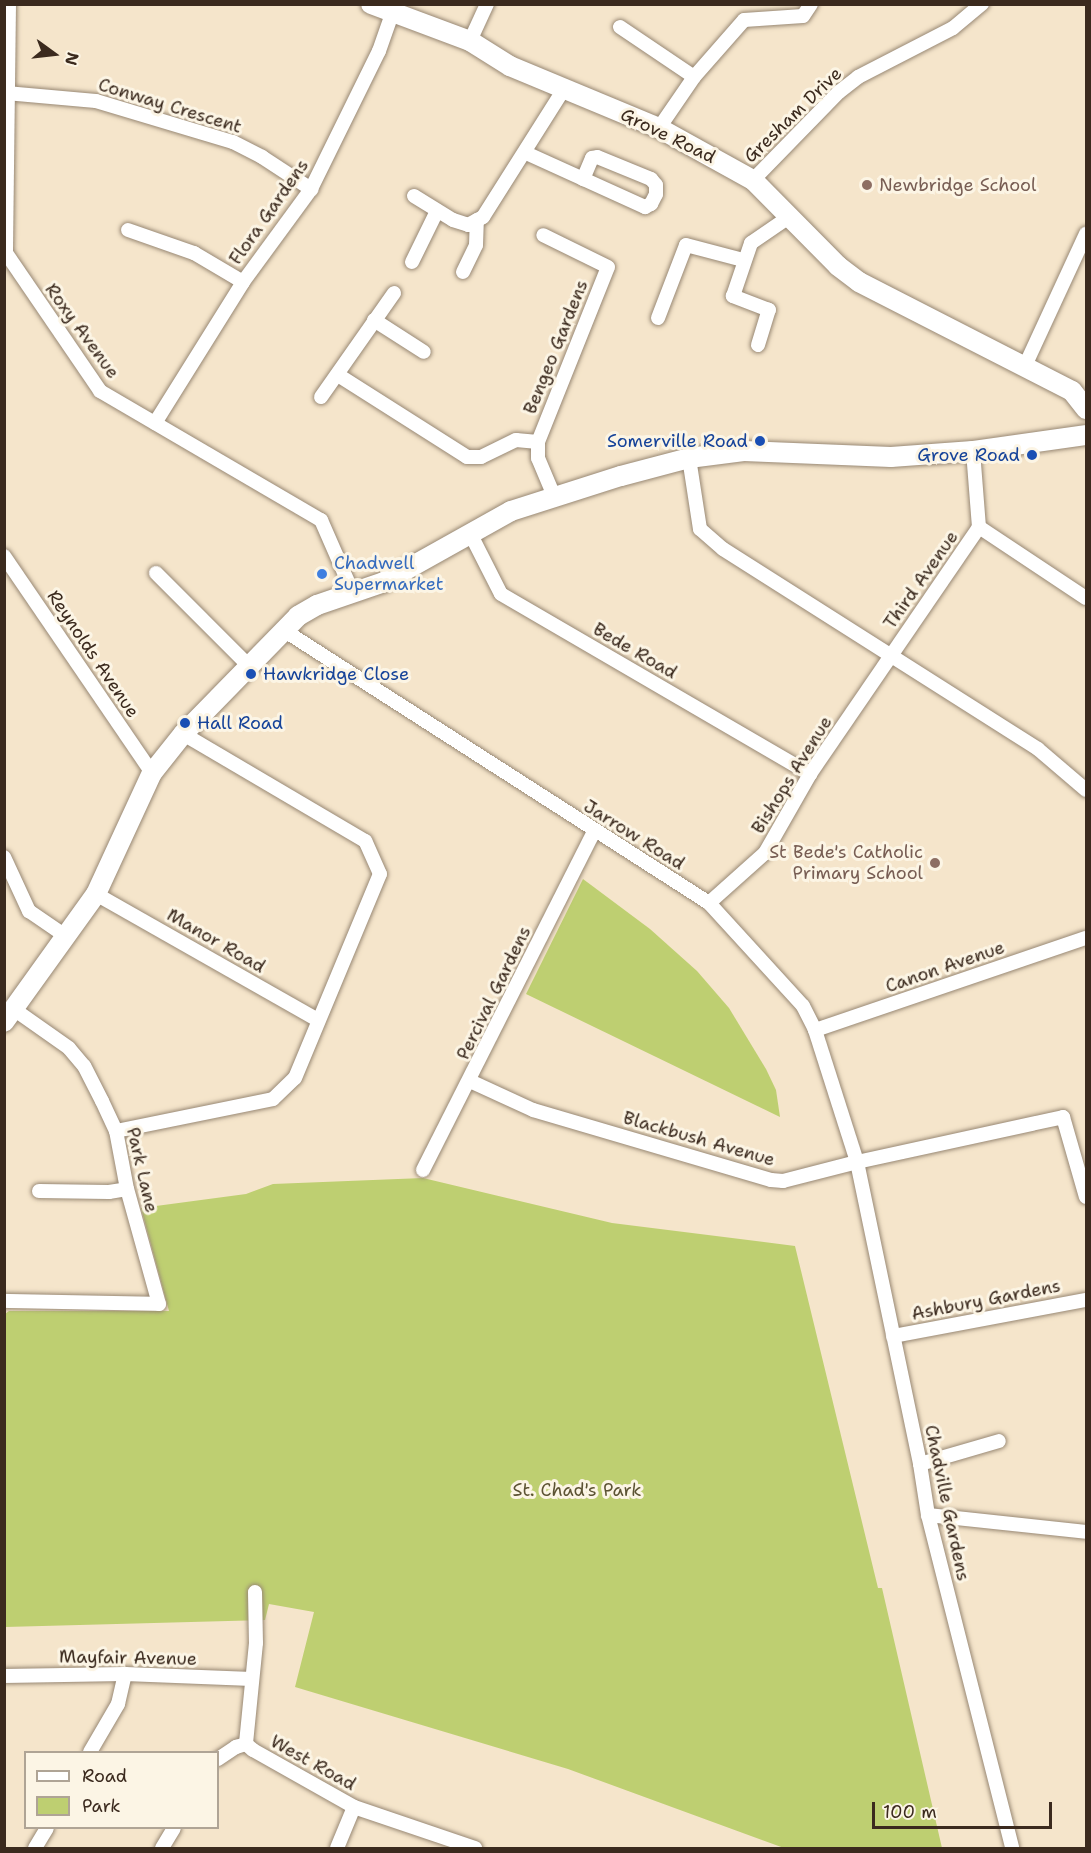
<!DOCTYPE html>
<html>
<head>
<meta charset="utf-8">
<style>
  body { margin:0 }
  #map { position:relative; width:1091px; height:1853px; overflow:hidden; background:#f5e5cb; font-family:"Shantell Sans",sans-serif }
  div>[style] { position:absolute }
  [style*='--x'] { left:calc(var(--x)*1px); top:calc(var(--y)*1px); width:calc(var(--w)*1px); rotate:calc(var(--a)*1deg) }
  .green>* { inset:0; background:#becf71 }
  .roads { filter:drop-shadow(0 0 2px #988874) drop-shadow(0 0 2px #988874) }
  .street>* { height:14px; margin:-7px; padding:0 7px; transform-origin:7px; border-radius:7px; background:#fff }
  .secondary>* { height:20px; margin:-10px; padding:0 10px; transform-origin:10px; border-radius:10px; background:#fff }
  .dots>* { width:16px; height:16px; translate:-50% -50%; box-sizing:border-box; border:3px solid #fcf5e5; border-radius:50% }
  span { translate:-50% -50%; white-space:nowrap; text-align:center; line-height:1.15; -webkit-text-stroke:6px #fcf5e5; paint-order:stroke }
  .street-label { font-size:18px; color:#3b2a1e }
  .education-label { font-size:18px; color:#785e54 }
  .left { translate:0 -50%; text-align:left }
  .right { translate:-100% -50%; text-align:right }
  .transit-label { font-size:18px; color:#164399 }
  .shop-label { font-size:18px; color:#366cbe }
  .park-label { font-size:18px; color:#5c5333 }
  .frame { position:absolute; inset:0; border:6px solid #3b2a1e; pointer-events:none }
  .legend { position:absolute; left:24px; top:1751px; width:195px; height:78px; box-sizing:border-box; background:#fcf5e5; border:2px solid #afa495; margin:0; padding:8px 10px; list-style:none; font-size:18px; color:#3b2a1e }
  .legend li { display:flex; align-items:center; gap:12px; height:30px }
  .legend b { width:30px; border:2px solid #afa495 }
  .north { position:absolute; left:24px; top:24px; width:60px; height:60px; -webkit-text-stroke:4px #fcf5e5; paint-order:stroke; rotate:105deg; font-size:16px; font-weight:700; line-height:24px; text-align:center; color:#3b2a1e }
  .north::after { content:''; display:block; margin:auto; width:21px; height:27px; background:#3b2a1e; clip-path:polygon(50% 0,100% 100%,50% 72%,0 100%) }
  .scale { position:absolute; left:872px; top:1802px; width:180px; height:27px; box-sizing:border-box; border:3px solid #3b2a1e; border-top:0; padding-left:8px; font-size:18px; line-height:21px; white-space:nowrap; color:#3b2a1e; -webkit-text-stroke:4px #fcf5e5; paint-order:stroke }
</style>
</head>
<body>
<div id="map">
  <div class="green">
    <i style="clip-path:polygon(583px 879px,650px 929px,697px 971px,729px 1008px,766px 1069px,776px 1090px,780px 1117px,526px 994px)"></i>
    <i style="clip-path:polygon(423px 1178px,612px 1223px,795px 1246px,878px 1588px,882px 1588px,942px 1848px,784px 1848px,568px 1769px,295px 1687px,314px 1612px,269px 1604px,265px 1620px,5px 1627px,5px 1314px,9px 1311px,169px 1311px,141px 1208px,246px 1194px,273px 1184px)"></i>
  </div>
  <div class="roads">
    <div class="street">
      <i style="--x:9;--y:4;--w:249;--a:90.7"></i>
      <i style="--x:6;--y:253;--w:167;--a:55.7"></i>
      <i style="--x:100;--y:391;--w:256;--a:30.3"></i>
      <i style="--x:321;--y:520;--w:77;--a:66.4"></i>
      <i style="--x:620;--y:27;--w:89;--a:34"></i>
      <i style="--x:470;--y:41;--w:41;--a:-65.3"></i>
      <i style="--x:6;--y:93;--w:90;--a:5.1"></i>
      <i style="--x:96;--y:101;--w:143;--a:16.7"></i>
      <i style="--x:233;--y:142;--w:33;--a:27"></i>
      <i style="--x:262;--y:157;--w:59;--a:33.1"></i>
      <i style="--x:659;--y:128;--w:62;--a:-55.5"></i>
      <i style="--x:694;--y:77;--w:76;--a:-48.7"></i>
      <i style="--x:744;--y:20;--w:59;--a:-3.9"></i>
      <i style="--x:803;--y:16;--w:14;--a:-56"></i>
      <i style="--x:526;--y:153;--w:131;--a:24.4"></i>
      <i style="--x:645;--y:207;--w:7;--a:-27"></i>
      <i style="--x:651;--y:204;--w:11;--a:-63"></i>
      <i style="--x:656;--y:194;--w:9;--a:-90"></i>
      <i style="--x:656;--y:185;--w:8;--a:-130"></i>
      <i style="--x:651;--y:179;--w:58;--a:-157.8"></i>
      <i style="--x:597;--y:157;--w:5;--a:169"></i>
      <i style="--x:592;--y:158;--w:23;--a:113"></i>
      <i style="--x:753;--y:180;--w:123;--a:-45.7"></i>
      <i style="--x:839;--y:92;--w:24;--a:-38"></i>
      <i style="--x:858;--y:77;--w:107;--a:-27.3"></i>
      <i style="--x:953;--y:28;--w:38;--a:-40"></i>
      <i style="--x:414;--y:196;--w:46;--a:31.6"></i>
      <i style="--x:453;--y:220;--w:16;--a:18"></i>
      <i style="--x:468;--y:225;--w:17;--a:-28"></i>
      <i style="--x:483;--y:217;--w:151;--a:-57.7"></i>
      <i style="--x:128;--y:230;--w:70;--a:19.2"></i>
      <i style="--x:194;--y:253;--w:57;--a:30.6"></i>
      <i style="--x:412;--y:262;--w:57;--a:-63.9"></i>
      <i style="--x:463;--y:272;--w:30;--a:-64"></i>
      <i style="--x:476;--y:245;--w:25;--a:-88"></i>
      <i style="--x:658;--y:318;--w:78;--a:-69"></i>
      <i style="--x:686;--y:245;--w:59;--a:14.7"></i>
      <i style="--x:374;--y:320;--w:59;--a:32.6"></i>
      <i style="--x:758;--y:345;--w:37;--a:-73"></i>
      <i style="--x:769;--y:310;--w:39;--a:-159"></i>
      <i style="--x:733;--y:296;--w:56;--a:-71.2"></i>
      <i style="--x:751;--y:243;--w:46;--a:-34.4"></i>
      <i style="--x:1024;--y:368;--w:148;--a:-65.2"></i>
      <i style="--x:338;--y:375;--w:153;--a:32.4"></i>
      <i style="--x:467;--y:457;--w:14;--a:0"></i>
      <i style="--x:481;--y:457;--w:39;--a:-26"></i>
      <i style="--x:516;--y:440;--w:22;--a:5"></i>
      <i style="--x:538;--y:442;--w:16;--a:90"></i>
      <i style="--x:538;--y:458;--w:41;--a:67.2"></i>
      <i style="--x:321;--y:397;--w:127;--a:-54.9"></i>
      <i style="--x:155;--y:423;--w:166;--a:-58"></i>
      <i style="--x:243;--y:282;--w:115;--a:-53.8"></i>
      <i style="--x:311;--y:189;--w:154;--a:-63.8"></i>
      <i style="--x:379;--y:51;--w:42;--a:-70.7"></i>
      <i style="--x:538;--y:442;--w:188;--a:-68.2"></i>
      <i style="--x:608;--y:267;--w:72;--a:-153.8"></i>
      <i style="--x:973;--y:451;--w:76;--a:85.5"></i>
      <i style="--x:979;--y:527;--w:128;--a:33.6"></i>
      <i style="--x:689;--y:458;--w:72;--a:81.2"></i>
      <i style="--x:700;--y:529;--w:30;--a:41"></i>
      <i style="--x:723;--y:549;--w:373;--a:32.4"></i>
      <i style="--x:1038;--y:749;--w:63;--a:40.5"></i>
      <i style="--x:470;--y:533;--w:68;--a:63.1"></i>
      <i style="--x:501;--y:594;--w:358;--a:30.2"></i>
      <i style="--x:4;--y:556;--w:263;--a:55.7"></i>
      <i style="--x:156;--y:573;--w:133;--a:45"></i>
      <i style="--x:285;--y:631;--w:504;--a:32.68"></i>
      <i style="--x:709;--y:903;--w:139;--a:47.6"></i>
      <i style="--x:803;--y:1006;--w:27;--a:63"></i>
      <i style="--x:815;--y:1030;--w:139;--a:72.3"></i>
      <i style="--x:857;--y:1162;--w:309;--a:78.2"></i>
      <i style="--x:920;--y:1464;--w:52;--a:81.1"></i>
      <i style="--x:928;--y:1515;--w:343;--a:75.8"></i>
      <i style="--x:4;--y:857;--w:60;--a:65.2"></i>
      <i style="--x:29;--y:911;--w:46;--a:34.4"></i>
      <i style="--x:96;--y:894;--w:255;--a:29.6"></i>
      <i style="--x:709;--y:903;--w:75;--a:-41.8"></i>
      <i style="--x:765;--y:853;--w:91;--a:-60.3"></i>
      <i style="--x:810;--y:774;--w:299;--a:-55.6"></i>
      <i style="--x:815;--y:1030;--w:286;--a:-18.8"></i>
      <i style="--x:470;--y:1081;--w:69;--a:24.7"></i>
      <i style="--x:533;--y:1110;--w:248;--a:16.4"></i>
      <i style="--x:771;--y:1180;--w:12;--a:5"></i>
      <i style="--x:783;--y:1181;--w:76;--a:-14.4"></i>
      <i style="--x:857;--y:1162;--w:211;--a:-12.3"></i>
      <i style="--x:1063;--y:1117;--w:83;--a:74"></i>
      <i style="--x:116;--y:1131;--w:160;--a:-11.5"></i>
      <i style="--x:273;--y:1099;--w:30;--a:-44"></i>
      <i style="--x:295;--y:1078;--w:221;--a:-67.4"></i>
      <i style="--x:380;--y:874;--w:36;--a:-114"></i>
      <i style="--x:365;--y:841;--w:211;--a:-149.5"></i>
      <i style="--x:423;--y:1170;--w:380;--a:-63.2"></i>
      <i style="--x:39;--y:1191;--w:70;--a:0.8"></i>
      <i style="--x:109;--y:1192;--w:18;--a:-9"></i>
      <i style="--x:4;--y:1301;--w:155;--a:1.1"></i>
      <i style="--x:159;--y:1304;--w:119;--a:-105.5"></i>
      <i style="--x:127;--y:1189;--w:59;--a:-100.7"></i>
      <i style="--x:116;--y:1131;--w:33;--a:-115"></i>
      <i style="--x:102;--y:1101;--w:39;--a:-117"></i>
      <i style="--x:84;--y:1066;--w:23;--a:-130"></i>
      <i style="--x:69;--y:1048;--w:66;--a:-144.9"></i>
      <i style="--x:893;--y:1336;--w:196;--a:-10.6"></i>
      <i style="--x:920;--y:1464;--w:82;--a:-16.2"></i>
      <i style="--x:928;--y:1515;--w:159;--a:6.1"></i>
      <i style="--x:255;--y:1592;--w:51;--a:88.9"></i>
      <i style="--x:256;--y:1643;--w:101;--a:95.7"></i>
      <i style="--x:246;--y:1744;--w:9;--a:41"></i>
      <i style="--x:253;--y:1750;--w:116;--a:29.4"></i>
      <i style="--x:354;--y:1807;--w:128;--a:18.7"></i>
      <i style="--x:4;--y:1676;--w:121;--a:-0.9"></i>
      <i style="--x:125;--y:1674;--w:127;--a:2.3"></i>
      <i style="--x:90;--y:1752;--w:56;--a:-59.7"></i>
      <i style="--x:118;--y:1704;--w:31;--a:-77"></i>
      <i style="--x:218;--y:1759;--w:22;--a:-34"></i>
      <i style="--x:236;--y:1747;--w:10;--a:-17"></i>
      <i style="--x:35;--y:1848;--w:23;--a:-59"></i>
      <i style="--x:162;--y:1848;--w:23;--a:-59"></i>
      <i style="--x:337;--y:1848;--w:44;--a:-67.5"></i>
    </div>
    <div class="secondary">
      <i style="--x:371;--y:4;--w:106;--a:20.5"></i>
      <i style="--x:470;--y:41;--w:47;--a:32"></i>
      <i style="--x:510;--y:66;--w:161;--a:22.6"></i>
      <i style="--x:659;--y:128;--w:107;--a:29"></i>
      <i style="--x:753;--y:180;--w:121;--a:45.3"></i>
      <i style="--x:838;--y:266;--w:26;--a:37"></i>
      <i style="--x:859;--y:282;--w:239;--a:27.1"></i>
      <i style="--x:1072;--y:391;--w:23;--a:52"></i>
      <i style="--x:4;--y:1022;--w:158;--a:-54.3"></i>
      <i style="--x:96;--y:894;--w:133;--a:-65.2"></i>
      <i style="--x:152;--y:773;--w:50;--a:-51.5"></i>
      <i style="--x:183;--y:734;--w:165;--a:-45.7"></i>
      <i style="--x:298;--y:616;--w:22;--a:-30"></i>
      <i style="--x:317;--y:605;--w:71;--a:-18.9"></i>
      <i style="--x:384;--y:582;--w:145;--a:-29.2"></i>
      <i style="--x:511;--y:511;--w:115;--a:-17.7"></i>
      <i style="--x:621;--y:476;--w:70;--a:-14.8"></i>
      <i style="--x:689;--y:458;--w:55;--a:-7.3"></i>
      <i style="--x:744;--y:451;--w:147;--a:2.3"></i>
      <i style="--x:891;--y:457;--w:82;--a:-4.2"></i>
      <i style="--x:973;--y:451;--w:114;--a:-8.1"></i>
    </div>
  </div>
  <div class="dots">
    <i style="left:867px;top:185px;background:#8d6e63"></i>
    <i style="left:760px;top:441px;background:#1a4fb4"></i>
    <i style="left:1032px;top:455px;background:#1a4fb4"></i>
    <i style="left:322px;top:574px;background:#3f7fe0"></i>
    <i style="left:251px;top:674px;background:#1a4fb4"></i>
    <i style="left:185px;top:723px;background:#1a4fb4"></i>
    <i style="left:935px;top:863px;background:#8d6e63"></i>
  </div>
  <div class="street-label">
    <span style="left:170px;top:106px;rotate:17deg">Conway Crescent</span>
    <span style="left:793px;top:115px;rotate:-44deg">Gresham Drive</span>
    <span style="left:668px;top:136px;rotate:26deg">Grove Road</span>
    <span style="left:269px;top:212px;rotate:-55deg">Flora Gardens</span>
    <span style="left:82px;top:331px;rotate:54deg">Roxy Avenue</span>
    <span style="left:556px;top:347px;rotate:-68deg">Bengeo Gardens</span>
    <span style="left:921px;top:580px;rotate:-55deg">Third Avenue</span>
    <span style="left:635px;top:651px;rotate:30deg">Bede Road</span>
    <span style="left:93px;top:654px;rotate:56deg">Reynolds Avenue</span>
    <span style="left:792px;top:775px;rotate:-58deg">Bishops Avenue</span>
    <span style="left:634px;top:835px;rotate:32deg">Jarrow Road</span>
    <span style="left:216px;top:941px;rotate:30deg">Manor Road</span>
    <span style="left:945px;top:967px;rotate:-19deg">Canon Avenue</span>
    <span style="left:494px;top:993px;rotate:-64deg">Percival Gardens</span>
    <span style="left:699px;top:1139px;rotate:16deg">Blackbush Avenue</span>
    <span style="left:142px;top:1170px;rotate:77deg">Park Lane</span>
    <span style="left:986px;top:1300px;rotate:-11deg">Ashbury Gardens</span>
    <span style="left:947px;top:1503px;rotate:78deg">Chadville Gardens</span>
    <span style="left:128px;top:1658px;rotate:1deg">Mayfair Avenue</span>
    <span style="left:313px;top:1763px;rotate:29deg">West Road</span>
  </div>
  <div class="education-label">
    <span class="left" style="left:879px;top:185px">Newbridge School</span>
    <span class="right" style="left:923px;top:863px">St Bede's Catholic<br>Primary School</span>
  </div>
  <div class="transit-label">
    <span class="right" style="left:748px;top:441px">Somerville Road</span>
    <span class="right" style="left:1020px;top:455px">Grove Road</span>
    <span class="left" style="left:263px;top:674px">Hawkridge Close</span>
    <span class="left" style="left:197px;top:723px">Hall Road</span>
  </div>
  <div class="shop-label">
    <span class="left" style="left:334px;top:574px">Chadwell<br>Supermarket</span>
  </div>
  <div class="park-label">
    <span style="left:577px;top:1490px">St. Chad's Park</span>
  </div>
  <div class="frame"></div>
  <ul class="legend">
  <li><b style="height:8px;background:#fff"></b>Road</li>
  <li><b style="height:16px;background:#becf71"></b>Park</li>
  </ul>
  <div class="north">N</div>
  <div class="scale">100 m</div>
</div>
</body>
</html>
